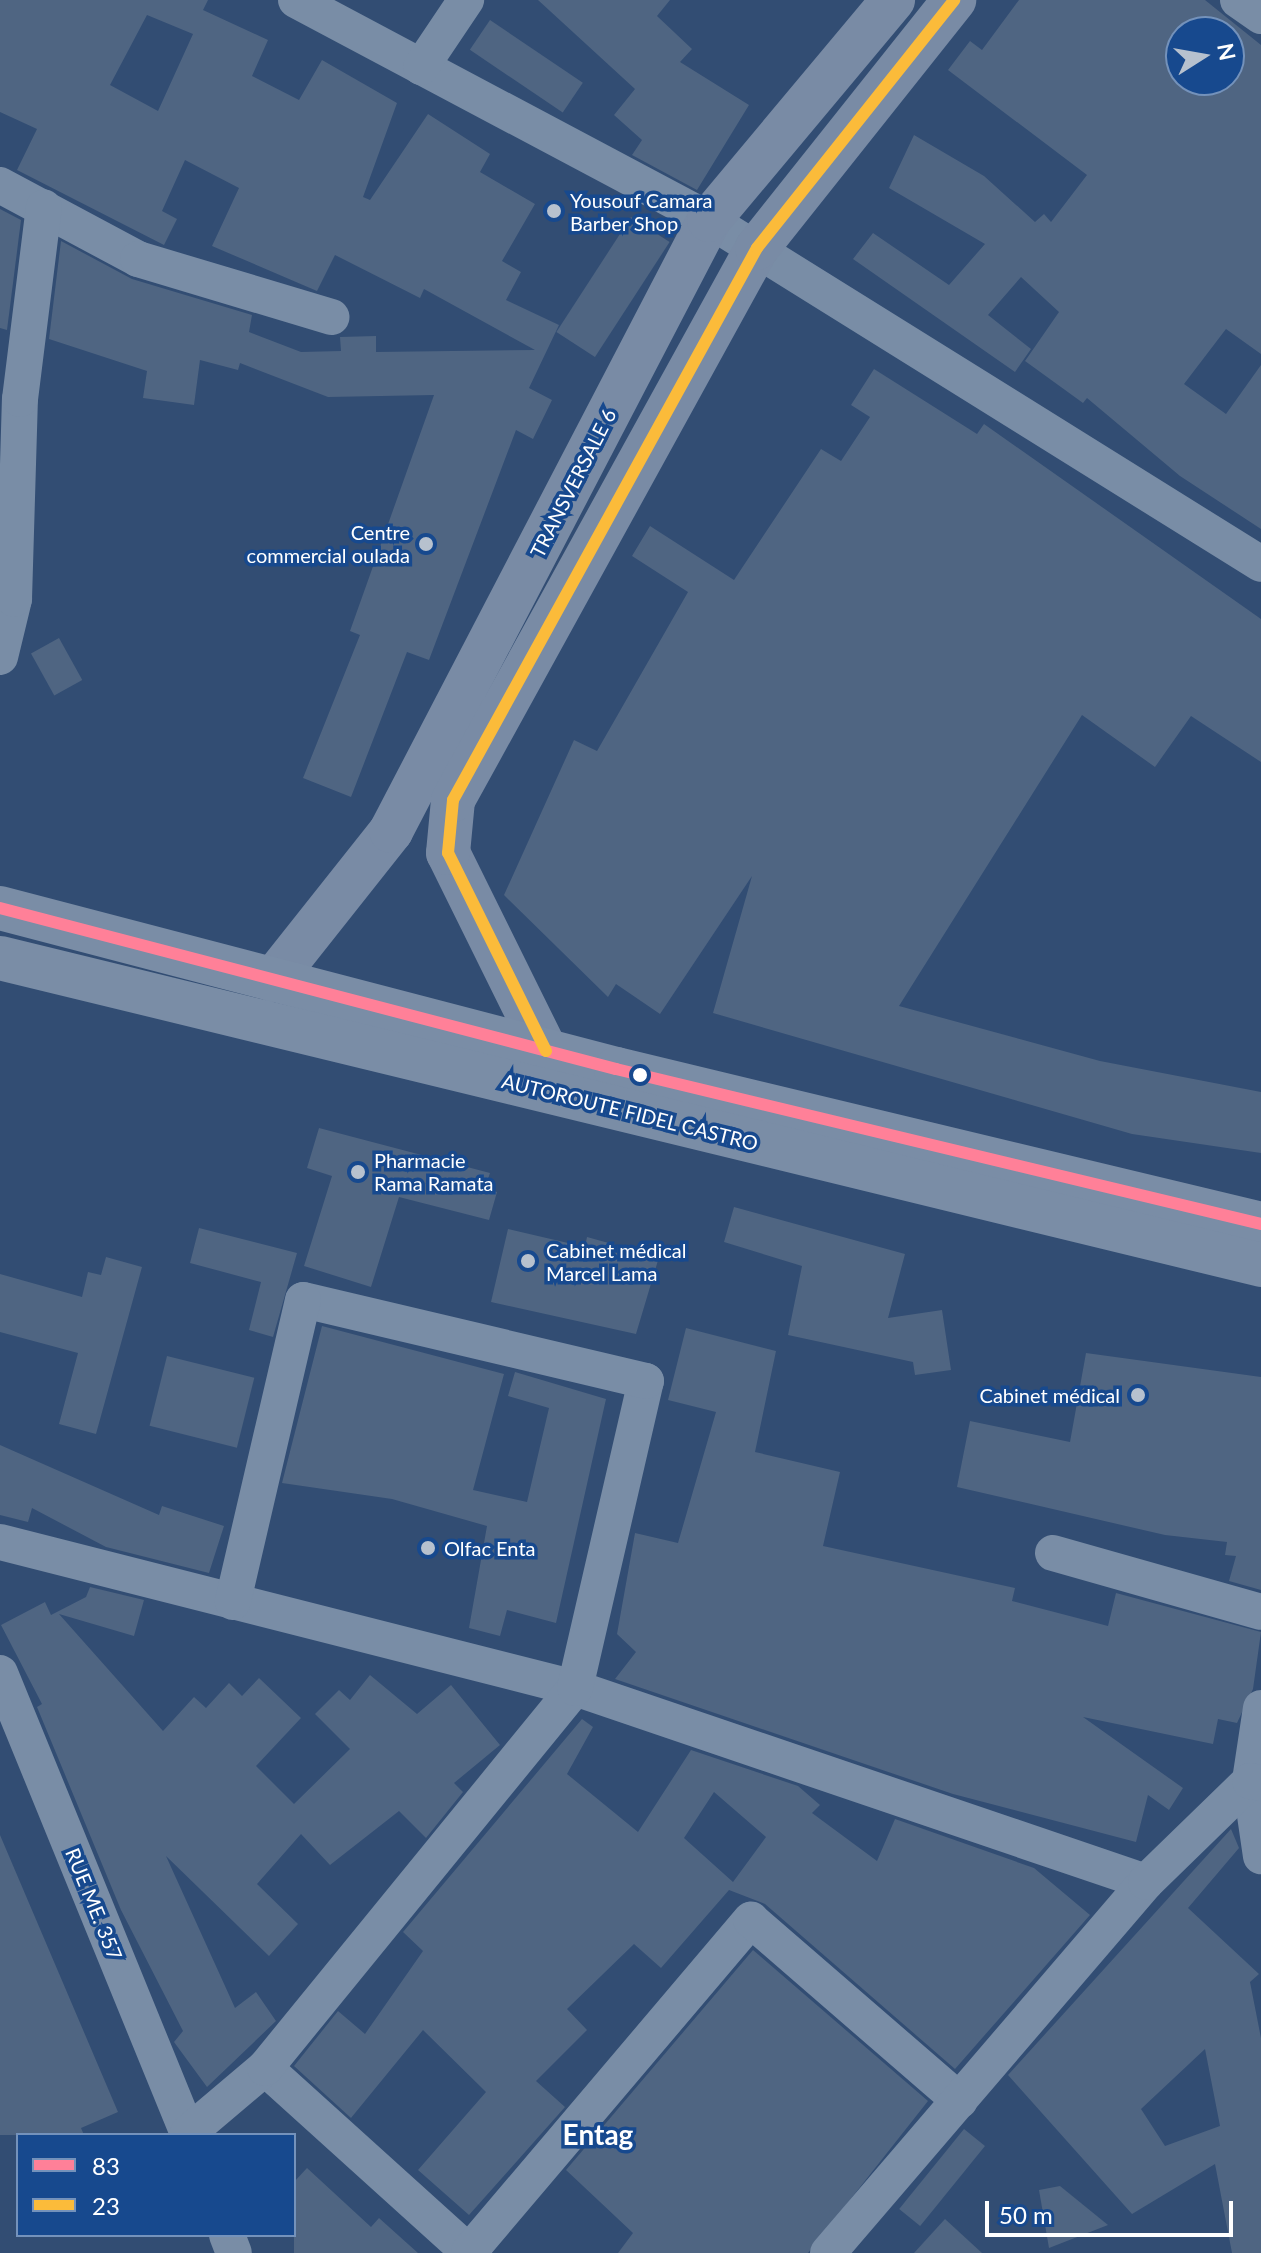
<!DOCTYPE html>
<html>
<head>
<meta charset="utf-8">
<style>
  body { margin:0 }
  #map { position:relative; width:1261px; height:2253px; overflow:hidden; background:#324d73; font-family:Lato,sans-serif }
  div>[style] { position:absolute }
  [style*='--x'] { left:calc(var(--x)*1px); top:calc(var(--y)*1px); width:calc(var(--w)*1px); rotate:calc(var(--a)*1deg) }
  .building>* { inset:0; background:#4f6582; transform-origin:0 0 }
  .minor>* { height:36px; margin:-18px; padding:0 18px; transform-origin:18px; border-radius:18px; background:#798da6 }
  .major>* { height:44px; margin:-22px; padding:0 22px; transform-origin:22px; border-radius:22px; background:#798ba5 }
  .highway>* { height:44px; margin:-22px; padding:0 22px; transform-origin:22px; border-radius:22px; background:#7a8da6 }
  .bus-1>* { height:12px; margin:-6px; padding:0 6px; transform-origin:6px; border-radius:6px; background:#ff8098 }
  .bus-2>* { height:12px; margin:-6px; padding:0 6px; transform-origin:6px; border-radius:6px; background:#fbbb3a }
  .dots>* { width:22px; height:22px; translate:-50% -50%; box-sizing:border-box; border:4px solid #17498e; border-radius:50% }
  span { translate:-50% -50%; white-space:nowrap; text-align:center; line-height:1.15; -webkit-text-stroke:7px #17498e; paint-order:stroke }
  .poi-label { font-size:20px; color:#fff }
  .left { translate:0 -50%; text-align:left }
  .right { translate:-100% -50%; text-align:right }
  .street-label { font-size:20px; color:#fff }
  .district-label { font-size:28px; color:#fff; font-weight:700 }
  .legend { position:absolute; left:16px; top:2133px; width:280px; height:104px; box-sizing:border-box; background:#17498e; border:2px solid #7492bb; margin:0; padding:10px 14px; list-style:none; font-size:24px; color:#fff }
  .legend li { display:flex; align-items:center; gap:16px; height:40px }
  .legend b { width:40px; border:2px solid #7492bb }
  .north { position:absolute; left:1165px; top:16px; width:80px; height:80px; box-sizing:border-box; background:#17498e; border:2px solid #7492bb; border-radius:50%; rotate:79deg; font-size:22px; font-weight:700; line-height:32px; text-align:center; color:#fff }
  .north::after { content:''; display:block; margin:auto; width:28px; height:36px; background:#b7c1ce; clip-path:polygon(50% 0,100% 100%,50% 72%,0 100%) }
  .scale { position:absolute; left:985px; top:2201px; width:248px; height:36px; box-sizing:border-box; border:4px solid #fff; border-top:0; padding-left:10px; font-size:24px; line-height:28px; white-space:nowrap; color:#fff; -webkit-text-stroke:6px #17498e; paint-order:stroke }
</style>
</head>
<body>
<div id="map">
  <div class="building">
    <i style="clip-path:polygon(evenodd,0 0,208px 0,203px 10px,268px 40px,252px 76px,299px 100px,322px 60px,397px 103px,363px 197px,370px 200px,428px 114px,490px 154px,480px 172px,535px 204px,502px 261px,521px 272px,506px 300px,559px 325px,529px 388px,552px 400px,533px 439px,516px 430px,429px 660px,407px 652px,351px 797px,303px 778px,360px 635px,350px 631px,434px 395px,328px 397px,240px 363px,238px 370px,200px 360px,194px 405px,143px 398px,147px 371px,49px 339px,61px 241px,132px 279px,252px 315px,249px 332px,301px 352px,341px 351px,340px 337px,376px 336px,376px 352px,535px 350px,424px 289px,420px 298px,335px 255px,317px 291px,212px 246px,239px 188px,185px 160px,162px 211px,177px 219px,164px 245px,17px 170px,37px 129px,0 112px,0 0,147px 15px,193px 34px,158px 111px,110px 85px,147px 15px)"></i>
    <i style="clip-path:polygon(538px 0,670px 0,657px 16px,692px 49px,680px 62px,749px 105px,697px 190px,632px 155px,642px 140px,614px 115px,635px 89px)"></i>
    <i style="clip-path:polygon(evenodd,1019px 0,1205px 0,1261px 45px,1261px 354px,1226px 329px,1184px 384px,1226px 414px,1261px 365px,1261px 529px,1180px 476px,1087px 398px,1083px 403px,1025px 361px,1059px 312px,1021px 277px,988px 315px,1031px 349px,1015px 372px,853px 259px,873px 233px,949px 285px,985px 244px,889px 188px,914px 135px,984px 176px,1035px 222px,1044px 214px,1051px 222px,1087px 175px,948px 70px,970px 41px,982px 50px,1019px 0,1181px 32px,1229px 32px,1229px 80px,1181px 80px,1181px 32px)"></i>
    <i style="left:490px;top:20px;width:112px;height:36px;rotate:34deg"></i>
    <i style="clip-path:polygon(0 209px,21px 220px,7px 330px,0 328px)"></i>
    <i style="left:631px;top:217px;width:46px;height:137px;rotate:33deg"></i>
    <i style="clip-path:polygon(874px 369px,977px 434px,984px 424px,1261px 619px,1261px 762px,1191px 716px,1155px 767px,1082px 715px,899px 1006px,1100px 1061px,1261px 1092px,1261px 1153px,1132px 1134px,713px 1013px,752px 876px,660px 1014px,616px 984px,608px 997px,504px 895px,574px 740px,597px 751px,688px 592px,632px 556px,650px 526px,734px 580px,821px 449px,841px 461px,870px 417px,851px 405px)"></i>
    <i style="left:59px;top:638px;width:48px;height:32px;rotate:61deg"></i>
    <i style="clip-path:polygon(319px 1128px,490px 1173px,485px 1188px,497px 1192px,489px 1220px,399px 1197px,371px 1287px,304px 1266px,332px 1176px,307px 1168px)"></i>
    <i style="clip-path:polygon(734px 1207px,905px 1254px,888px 1318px,942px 1310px,951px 1370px,915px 1375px,913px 1362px,788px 1335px,802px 1266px,724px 1242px)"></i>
    <i style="clip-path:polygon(199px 1228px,297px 1253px,273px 1337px,249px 1330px,261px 1282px,190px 1263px)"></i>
    <i style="clip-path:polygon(508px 1229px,585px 1247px,587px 1237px,659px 1257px,636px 1334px,491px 1302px)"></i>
    <i style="clip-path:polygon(106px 1257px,142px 1267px,96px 1434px,59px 1424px,78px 1353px,0 1332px,0 1274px,82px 1297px,88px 1272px,101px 1275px)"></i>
    <i style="clip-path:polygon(322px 1326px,504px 1374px,473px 1490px,527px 1502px,549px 1408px,508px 1396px,515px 1372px,606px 1399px,556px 1623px,507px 1610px,500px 1636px,469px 1628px,487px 1526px,392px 1499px,282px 1483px)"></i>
    <i style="clip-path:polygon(686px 1328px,776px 1351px,755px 1452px,840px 1472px,823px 1546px,1015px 1588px,1012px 1601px,1108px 1626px,1116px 1593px,1261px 1632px,1253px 1689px,1237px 1723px,1218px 1719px,1213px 1744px,1083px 1717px,1183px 1788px,1169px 1810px,1148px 1795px,1136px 1842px,953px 1794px,615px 1679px,636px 1652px,617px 1634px,635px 1533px,678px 1543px,716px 1412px,668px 1400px)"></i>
    <i style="clip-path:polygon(1086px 1353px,1261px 1377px,1261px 1590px,1229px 1581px,1236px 1556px,1225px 1555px,1227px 1542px,1165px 1535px,957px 1487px,970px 1421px,1070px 1442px)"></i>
    <i style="left:167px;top:1356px;width:90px;height:72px;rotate:14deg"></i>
    <i style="clip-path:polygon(0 1445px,159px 1515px,162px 1506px,224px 1526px,209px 1573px,106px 1547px,32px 1508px,28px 1522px,0 1515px)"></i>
    <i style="clip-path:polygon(90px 1587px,144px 1600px,134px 1636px,59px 1614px,163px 1731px,194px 1697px,206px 1708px,229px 1683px,242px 1696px,259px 1678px,301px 1718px,256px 1766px,294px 1804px,350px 1749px,315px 1714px,339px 1690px,350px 1700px,370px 1675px,417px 1714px,451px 1685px,500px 1745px,454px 1783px,463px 1792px,426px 1838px,399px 1811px,330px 1865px,301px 1834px,257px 1884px,298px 1924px,269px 1956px,166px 1856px,235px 2008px,256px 1992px,276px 2021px,207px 2087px,174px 2042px,183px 2031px,121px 1910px,37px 1707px,42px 1704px,1px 1625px,45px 1602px,51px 1615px,86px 1597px)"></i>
    <i style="clip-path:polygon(evenodd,582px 1719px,593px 1727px,567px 1774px,638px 1832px,691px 1750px,798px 1786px,820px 1805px,812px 1813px,877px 1861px,895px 1819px,1034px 1868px,1090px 1915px,955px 2069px,765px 1904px,729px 1890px,661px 1968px,634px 1944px,567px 2009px,587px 2030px,536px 2081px,565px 2107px,469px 2215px,418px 2170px,486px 2092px,423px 2030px,351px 2118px,294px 2066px,338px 2011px,365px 2034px,423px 1951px,403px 1932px,582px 1719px,714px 1792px,766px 1837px,733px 1882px,684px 1838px,714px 1792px)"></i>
    <i style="clip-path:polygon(evenodd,1231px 1829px,1239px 1848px,1188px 1908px,1259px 1974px,1250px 1982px,1261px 2038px,1261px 2253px,1232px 2253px,1215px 2164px,1132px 2214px,1008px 2075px,1231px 1829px,1205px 2049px,1220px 2126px,1165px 2146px,1141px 2109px,1205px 2049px)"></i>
    <i style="clip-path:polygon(0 1835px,118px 2112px,81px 2128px,84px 2135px,0 2135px)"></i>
    <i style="clip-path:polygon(753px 1950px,928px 2101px,808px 2253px,618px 2253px,633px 2233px,566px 2170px)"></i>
    <i style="left:964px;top:2129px;width:27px;height:103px;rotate:39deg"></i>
    <i style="clip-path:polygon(307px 2168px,371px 2227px,379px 2218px,418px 2253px,294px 2253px,294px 2182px)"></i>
    <i style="clip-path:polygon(1060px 2186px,1108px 2225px,1049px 2248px,1039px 2190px)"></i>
    <i style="clip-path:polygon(945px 2219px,982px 2253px,914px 2253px)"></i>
  </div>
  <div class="minor">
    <i style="--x:296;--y:0;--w:468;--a:28"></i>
    <i style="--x:709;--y:220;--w:650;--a:31.93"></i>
    <i style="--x:1238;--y:0;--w:28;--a:35"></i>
    <i style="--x:421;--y:67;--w:81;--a:-56.1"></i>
    <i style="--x:0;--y:185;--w:157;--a:28.2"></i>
    <i style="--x:138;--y:259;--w:202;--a:16.7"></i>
    <i style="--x:0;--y:657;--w:60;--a:-76.4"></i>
    <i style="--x:14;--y:599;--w:200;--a:-88.3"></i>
    <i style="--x:20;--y:399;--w:193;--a:-82.9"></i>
    <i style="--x:0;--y:1542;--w:593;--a:14.25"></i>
    <i style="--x:575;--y:1688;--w:603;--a:18.77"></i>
    <i style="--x:1053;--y:1553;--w:216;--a:15.8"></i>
    <i style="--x:0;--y:1673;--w:499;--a:67.8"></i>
    <i style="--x:1261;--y:1708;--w:74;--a:98.6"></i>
    <i style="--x:1250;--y:1781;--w:76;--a:81.7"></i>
    <i style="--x:265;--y:2068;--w:276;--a:42.1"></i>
    <i style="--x:188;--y:2133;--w:101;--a:-40.2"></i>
    <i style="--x:265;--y:2068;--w:490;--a:-50.8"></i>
    <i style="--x:575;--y:1688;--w:315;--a:-77"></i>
    <i style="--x:646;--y:1381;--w:352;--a:-166.7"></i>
    <i style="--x:303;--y:1300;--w:310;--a:103.1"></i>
    <i style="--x:227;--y:2235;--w:19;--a:69"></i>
    <i style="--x:469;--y:2252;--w:436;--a:-49.7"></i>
    <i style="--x:751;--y:1920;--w:276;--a:40.9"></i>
    <i style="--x:828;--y:2253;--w:489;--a:-49.4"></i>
    <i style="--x:1146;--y:1882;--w:145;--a:-44.2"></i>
    <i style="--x:1250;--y:1781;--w:11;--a:10"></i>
  </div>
  <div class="major">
    <i style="--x:273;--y:980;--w:190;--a:-51.6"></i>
    <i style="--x:391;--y:831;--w:689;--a:-62.5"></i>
    <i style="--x:709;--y:220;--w:287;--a:-50.1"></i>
    <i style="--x:546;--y:1051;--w:221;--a:-116.3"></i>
    <i style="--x:448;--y:853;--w:53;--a:-84.6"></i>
    <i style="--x:453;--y:800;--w:630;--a:-61.16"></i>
    <i style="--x:757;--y:248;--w:317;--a:-51.5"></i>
  </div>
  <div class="highway">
    <i style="--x:0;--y:908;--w:637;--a:14.65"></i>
    <i style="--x:616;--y:1069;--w:663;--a:13.51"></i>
    <i style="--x:0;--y:958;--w:1298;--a:13.68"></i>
  </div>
  <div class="bus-1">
    <i style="--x:0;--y:908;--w:637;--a:14.65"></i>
    <i style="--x:616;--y:1069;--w:663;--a:13.51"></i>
  </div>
  <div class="bus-2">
    <i style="--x:546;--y:1051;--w:221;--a:-116.3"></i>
    <i style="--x:448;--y:853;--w:53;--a:-84.6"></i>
    <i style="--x:453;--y:800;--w:630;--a:-61.16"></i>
    <i style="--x:757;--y:248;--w:317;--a:-51.5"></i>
  </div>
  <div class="dots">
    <i style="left:554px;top:211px;background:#b7c1ce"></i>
    <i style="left:426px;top:544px;background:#b7c1ce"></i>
    <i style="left:640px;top:1075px;background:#fff"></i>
    <i style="left:358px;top:1172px;background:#b7c1ce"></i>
    <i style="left:528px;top:1261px;background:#b7c1ce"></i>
    <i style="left:1138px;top:1395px;background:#b7c1ce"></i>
    <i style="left:428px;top:1548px;background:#b7c1ce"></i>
  </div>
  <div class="poi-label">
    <span class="left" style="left:570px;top:212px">Yousouf Camara<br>Barber Shop</span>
    <span class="right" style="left:410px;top:544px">Centre<br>commercial oulada</span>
    <span class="left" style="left:374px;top:1172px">Pharmacie<br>Rama Ramata</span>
    <span class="left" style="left:546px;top:1262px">Cabinet médical<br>Marcel Lama</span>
    <span class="right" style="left:1120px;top:1395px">Cabinet médical</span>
    <span class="left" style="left:444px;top:1548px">Olfac Enta</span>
  </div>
  <div class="street-label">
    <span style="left:573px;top:483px;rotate:-63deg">TRANSVERSALE 6</span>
    <span style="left:630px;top:1112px;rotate:14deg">AUTOROUTE FIDEL CASTRO</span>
    <span style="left:94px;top:1904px;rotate:68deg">RUE ME. 357</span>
  </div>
  <div class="district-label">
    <span style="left:598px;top:2134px">Entag</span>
  </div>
  <ul class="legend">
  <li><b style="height:10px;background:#ff8098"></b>83</li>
  <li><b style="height:10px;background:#fbbb3a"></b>23</li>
  </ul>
  <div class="north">N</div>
  <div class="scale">50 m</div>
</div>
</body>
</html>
